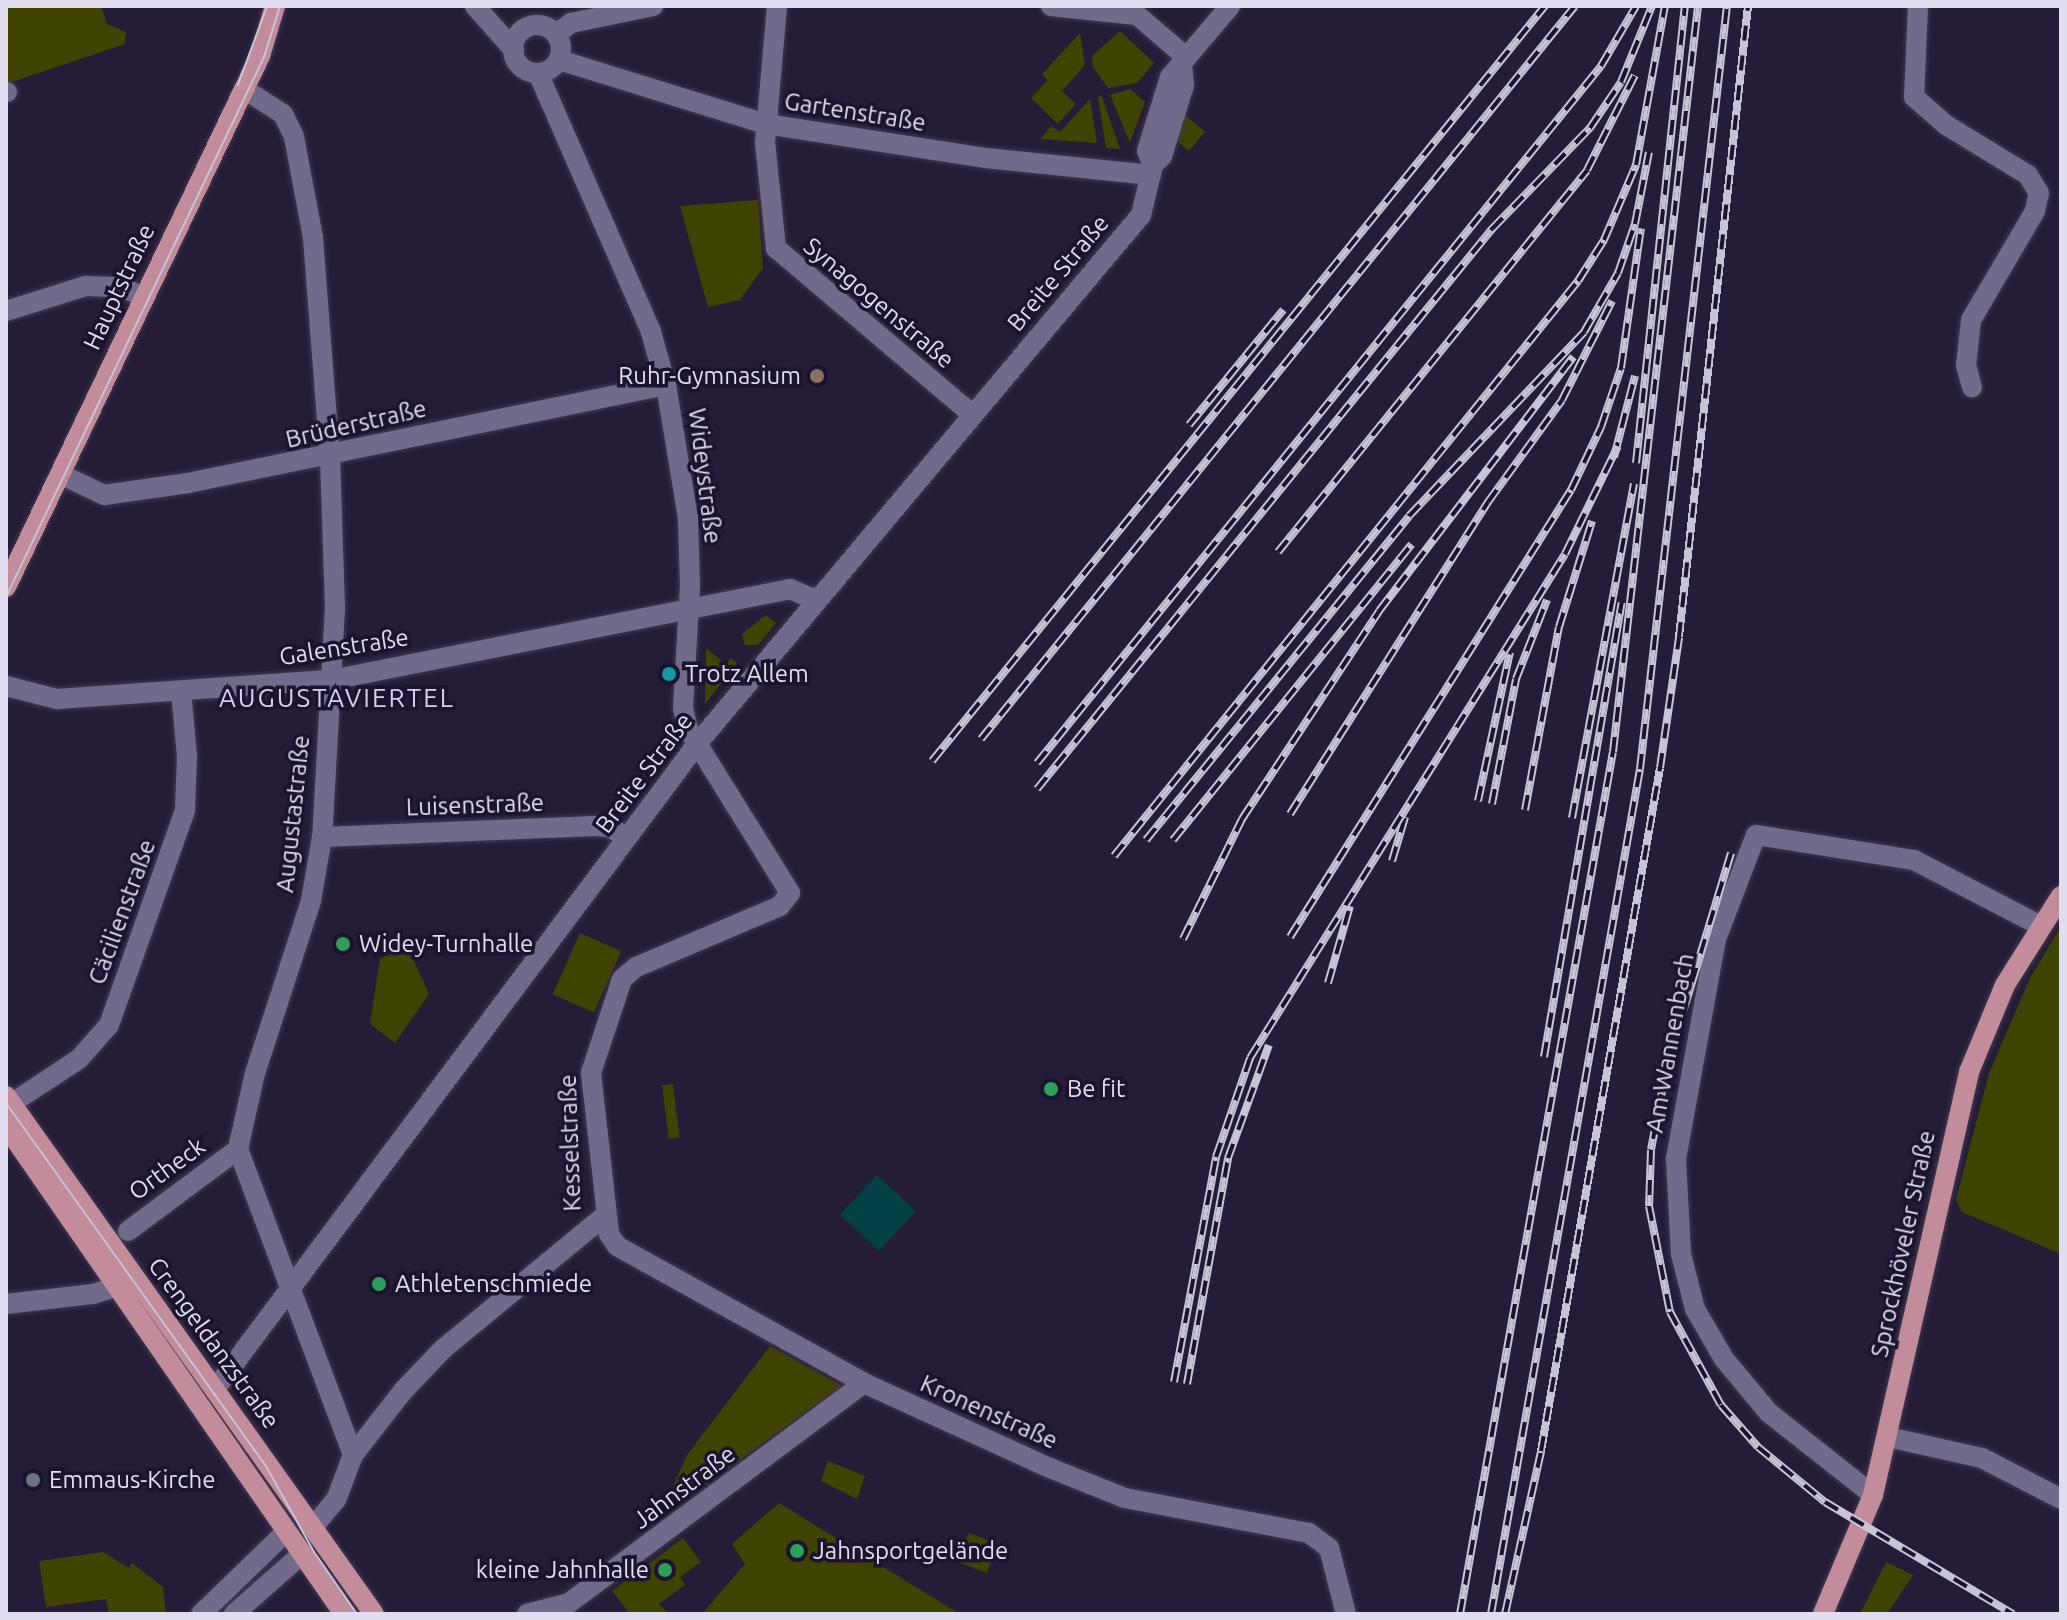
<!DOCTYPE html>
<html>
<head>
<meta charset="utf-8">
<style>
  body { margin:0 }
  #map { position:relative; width:2067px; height:1620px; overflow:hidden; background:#251d38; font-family:Ubuntu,sans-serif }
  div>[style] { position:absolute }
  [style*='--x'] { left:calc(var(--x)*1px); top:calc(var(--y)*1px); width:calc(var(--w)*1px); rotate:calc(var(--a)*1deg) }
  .green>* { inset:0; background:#3f4300; transform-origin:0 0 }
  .water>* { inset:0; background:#024246; transform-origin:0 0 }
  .roads { filter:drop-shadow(0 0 2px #413a51) drop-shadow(0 0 2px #413a51) }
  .minor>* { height:20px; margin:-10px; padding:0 10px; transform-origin:10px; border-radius:10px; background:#726a8a }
  .minor>.ring { margin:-10px; padding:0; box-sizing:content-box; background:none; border:20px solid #726a8a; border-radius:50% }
  .major>* { height:20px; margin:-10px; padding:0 10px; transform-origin:10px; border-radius:10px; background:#c28c9a }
  .tram>* { height:2px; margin:-1px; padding:0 1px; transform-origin:1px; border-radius:1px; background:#c9c3d7 }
  .rail>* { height:8px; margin-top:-4px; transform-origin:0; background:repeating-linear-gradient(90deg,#1c142e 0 15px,#c9c3d7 0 30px); box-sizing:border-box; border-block:2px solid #c9c3d7 }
  .dots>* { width:22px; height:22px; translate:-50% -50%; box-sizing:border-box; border:4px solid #1c142e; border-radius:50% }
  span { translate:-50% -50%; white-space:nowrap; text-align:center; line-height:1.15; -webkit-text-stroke:7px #1c142e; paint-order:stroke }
  .street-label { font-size:24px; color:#e1dcef }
  .poi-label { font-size:24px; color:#e1dcef }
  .right { translate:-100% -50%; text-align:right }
  .left { translate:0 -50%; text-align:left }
  .neighbourhood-label { font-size:26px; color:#d6cef1; letter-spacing:2px }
  .frame { position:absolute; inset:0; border:8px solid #e1dcef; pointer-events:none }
</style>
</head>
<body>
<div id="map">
  <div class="green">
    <i style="clip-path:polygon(6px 6px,101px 6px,107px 24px,126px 32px,125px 44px,6px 84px)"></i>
    <i style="clip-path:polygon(1120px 31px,1154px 63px,1137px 83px,1108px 88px,1093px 67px,1092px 56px)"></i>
    <i style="clip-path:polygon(1080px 33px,1085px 65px,1062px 91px,1076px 104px,1058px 124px,1031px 98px,1048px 80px,1042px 74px)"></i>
    <i style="clip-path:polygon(1130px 89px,1145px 102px,1130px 143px,1110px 95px)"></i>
    <i style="clip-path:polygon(1102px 96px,1120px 149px,1106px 148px,1098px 97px)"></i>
    <i style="clip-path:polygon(1090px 99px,1097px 143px,1040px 139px,1051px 126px,1060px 132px)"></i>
    <i style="clip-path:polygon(1184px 114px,1205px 132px,1189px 151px,1176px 140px)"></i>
    <i style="clip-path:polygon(758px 200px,763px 268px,740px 300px,708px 307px,680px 206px)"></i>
    <i style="clip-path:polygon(766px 615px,776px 623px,758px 645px,745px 645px,742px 634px)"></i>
    <i style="clip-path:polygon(706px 648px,725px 664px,731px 658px,737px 663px,705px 704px)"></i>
    <i style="clip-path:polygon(2061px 926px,2061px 1254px,1962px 1212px,1956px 1200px,1989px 1073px,2030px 978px)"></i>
    <i style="left:580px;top:933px;width:45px;height:67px;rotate:24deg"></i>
    <i style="clip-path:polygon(399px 949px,409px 950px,429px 994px,395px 1043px,370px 1024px,380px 959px)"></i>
    <i style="left:673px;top:1084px;width:54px;height:11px;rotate:83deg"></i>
    <i style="clip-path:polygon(770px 1346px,842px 1386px,683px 1501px,671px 1491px,687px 1455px)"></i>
    <i style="clip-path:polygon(828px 1461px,865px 1476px,857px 1499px,821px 1481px)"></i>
    <i style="clip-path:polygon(779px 1503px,870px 1559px,960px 1614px,702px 1614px,745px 1564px,732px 1544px)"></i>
    <i style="left:969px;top:1533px;width:31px;height:31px;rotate:21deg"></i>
    <i style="clip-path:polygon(683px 1538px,701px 1562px,680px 1577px,685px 1585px,659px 1604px,669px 1614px,630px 1614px,612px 1591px)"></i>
    <i style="clip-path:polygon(103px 1552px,129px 1568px,132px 1563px,163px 1587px,166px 1614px,109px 1614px,106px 1599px,46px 1607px,39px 1561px)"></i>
    <i style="clip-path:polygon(1886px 1562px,1913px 1575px,1887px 1614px,1860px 1614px)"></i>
  </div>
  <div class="water">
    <i style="left:877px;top:1175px;width:53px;height:54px;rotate:43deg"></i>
  </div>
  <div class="roads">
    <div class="minor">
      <i style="--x:475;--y:6;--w:59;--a:48.4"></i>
      <i style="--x:777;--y:6;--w:137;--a:95"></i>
      <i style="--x:765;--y:142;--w:107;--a:84.1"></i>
      <i style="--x:776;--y:248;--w:258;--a:40.3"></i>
      <i style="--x:1051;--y:6;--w:86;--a:6"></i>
      <i style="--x:1137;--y:15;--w:65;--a:40.6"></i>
      <i style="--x:1918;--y:6;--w:91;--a:92.5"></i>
      <i style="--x:1914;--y:97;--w:43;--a:41.2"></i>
      <i style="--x:1946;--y:125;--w:96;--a:31.4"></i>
      <i style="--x:2028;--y:175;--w:21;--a:59"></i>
      <i style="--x:2039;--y:193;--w:18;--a:103"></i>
      <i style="--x:2035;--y:211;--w:126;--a:120.4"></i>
      <i style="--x:1971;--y:320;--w:45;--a:96.3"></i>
      <i style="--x:1966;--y:365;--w:23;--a:75"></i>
      <i class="ring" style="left:513px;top:25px;width:28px;height:28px"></i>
      <i style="--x:556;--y:34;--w:19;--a:-36"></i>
      <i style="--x:571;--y:23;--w:84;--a:-11.7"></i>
      <i style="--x:559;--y:60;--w:217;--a:17.2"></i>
      <i style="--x:766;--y:124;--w:223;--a:8.8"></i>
      <i style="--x:986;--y:158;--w:166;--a:5.9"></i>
      <i style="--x:538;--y:73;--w:283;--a:66.4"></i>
      <i style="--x:651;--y:332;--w:55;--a:74.2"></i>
      <i style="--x:666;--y:385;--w:135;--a:80.6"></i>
      <i style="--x:688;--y:518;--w:68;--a:88.3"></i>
      <i style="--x:690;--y:586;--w:122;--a:93.3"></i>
      <i style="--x:683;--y:708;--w:22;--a:77"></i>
      <i style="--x:688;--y:729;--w:193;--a:58.1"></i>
      <i style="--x:790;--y:893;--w:16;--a:128"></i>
      <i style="--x:780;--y:906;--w:156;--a:157"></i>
      <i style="--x:636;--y:967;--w:18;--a:139"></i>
      <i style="--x:622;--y:979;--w:99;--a:108.3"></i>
      <i style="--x:591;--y:1073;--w:162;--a:83.6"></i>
      <i style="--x:609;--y:1234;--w:14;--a:56"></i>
      <i style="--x:617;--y:1246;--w:282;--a:29"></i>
      <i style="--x:864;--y:1383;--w:199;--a:24.6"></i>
      <i style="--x:1045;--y:1466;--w:86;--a:21.8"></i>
      <i style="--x:1125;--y:1498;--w:187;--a:10.8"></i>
      <i style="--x:1309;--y:1533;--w:25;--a:37"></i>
      <i style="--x:1329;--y:1548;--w:68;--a:75.6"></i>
      <i style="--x:244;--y:89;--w:46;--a:32.7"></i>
      <i style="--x:283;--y:114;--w:25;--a:64"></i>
      <i style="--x:294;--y:137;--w:103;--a:79.3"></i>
      <i style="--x:313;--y:238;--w:220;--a:85.6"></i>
      <i style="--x:330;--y:457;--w:151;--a:88.1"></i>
      <i style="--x:335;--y:608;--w:229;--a:93.2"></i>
      <i style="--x:322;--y:837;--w:65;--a:99.8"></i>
      <i style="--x:311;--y:901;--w:181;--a:108"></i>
      <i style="--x:255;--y:1073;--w:78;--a:102.6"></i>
      <i style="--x:238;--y:1149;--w:327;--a:69.4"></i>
      <i style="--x:6;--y:92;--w:1;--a:0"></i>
      <i style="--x:1153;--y:165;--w:13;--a:-45"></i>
      <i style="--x:1162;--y:156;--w:74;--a:-72.8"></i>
      <i style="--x:1184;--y:85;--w:18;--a:-96"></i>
      <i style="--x:6;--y:311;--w:84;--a:-17.4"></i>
      <i style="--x:86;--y:286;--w:36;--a:2"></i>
      <i style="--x:122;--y:287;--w:23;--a:25"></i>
      <i style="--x:60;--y:474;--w:49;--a:25.5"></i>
      <i style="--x:104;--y:495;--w:85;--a:-8.1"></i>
      <i style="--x:188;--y:483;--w:488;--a:-11.6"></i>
      <i style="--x:6;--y:686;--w:53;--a:14.3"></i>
      <i style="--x:57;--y:699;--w:275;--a:-4"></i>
      <i style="--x:331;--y:680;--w:468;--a:-11.2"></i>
      <i style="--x:790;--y:589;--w:28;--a:23"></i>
      <i style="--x:322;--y:837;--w:273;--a:-2.3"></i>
      <i style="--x:595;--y:826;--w:15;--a:4"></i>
      <i style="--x:610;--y:827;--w:20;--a:33"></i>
      <i style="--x:12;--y:1103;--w:80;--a:-33.3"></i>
      <i style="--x:79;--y:1059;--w:45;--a:-48.6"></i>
      <i style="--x:109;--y:1025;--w:228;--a:-70.5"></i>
      <i style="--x:185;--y:810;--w:54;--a:-87.9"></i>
      <i style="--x:187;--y:756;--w:65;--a:-95.3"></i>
      <i style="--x:128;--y:1231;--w:137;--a:-36.7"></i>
      <i style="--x:6;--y:1304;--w:88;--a:-6.6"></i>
      <i style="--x:93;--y:1294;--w:23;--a:-18"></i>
      <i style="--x:115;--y:1287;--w:17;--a:10"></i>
      <i style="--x:216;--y:1388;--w:804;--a:-53.24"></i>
      <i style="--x:697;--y:744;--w:691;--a:-49.99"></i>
      <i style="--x:1141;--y:215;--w:51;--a:-76.5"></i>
      <i style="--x:1153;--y:165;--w:15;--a:-113"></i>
      <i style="--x:1147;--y:151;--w:77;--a:-72.7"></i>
      <i style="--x:1170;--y:77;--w:93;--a:-49.8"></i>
      <i style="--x:1888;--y:1437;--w:96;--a:12.6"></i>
      <i style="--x:1982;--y:1458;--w:89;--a:27.4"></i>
      <i style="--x:1873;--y:1495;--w:132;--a:-141.7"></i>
      <i style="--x:1769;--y:1413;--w:70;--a:-129.8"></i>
      <i style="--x:1724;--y:1359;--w:58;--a:-120.1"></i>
      <i style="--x:1695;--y:1309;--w:57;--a:-104.3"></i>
      <i style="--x:1681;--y:1254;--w:95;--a:-93"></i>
      <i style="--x:1676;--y:1159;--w:224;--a:-79.7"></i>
      <i style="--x:1716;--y:939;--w:111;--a:-69"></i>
      <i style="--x:1756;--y:835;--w:160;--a:9"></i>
      <i style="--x:1914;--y:860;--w:143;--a:27.5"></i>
      <i style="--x:313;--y:1527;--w:35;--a:-50"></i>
      <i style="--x:336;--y:1500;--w:48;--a:-69.3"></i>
      <i style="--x:353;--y:1455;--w:81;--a:-52"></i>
      <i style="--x:403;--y:1391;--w:58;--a:-46.4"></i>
      <i style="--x:443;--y:1349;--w:207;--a:-39.5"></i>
      <i style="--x:201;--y:1614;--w:118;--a:-44"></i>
      <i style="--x:234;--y:1614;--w:91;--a:-41.4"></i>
      <i style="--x:527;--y:1614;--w:43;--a:-14.7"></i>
      <i style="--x:569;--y:1603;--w:368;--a:-36.7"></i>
    </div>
    <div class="major">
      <i style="--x:6;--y:587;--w:589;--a:-64.44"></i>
      <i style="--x:260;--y:56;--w:52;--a:-73.3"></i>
      <i style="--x:6;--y:1096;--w:635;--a:54.61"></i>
      <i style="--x:6;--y:1126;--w:594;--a:55.29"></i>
      <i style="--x:1823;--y:1614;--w:129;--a:-67.2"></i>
      <i style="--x:1873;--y:1495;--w:434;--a:-77.2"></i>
      <i style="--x:1969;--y:1072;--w:94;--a:-67.5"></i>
      <i style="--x:2005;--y:985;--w:105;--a:-57.8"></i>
    </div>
  </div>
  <div class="tram">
    <i style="--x:238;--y:85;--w:84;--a:-69.8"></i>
    <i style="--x:6;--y:597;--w:598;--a:-64.46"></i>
    <i style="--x:264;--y:57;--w:53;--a:-72.6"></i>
    <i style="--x:6;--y:1103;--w:449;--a:54.4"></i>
    <i style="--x:267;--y:1468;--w:96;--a:60.8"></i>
    <i style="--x:314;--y:1552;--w:75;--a:55.3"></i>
  </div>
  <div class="rail">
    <i style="--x:1189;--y:425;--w:149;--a:-50.7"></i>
    <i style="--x:1614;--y:457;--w:84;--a:-75.5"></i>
    <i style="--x:1636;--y:463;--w:460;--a:-83.9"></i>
    <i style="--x:1278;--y:552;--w:491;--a:-51"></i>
    <i style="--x:1587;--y:170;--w:106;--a:-63.2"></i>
    <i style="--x:981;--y:739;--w:943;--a:-50.98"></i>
    <i style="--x:932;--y:761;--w:973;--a:-50.93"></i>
    <i style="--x:1037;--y:763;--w:897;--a:-51.02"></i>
    <i style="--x:1601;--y:66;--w:69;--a:-59.7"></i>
    <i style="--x:1037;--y:789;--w:722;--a:-50.91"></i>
    <i style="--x:1492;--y:229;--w:141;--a:-45.9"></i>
    <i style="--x:1590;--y:128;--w:55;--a:-56"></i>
    <i style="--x:1621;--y:82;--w:82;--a:-67.8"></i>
    <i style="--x:1478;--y:801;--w:152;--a:-77.9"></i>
    <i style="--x:1492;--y:804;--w:127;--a:-79.1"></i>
    <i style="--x:1516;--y:679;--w:85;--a:-68.6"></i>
    <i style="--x:1525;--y:810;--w:186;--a:-79.5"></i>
    <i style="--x:1559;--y:627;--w:111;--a:-72.7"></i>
    <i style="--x:1290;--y:814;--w:370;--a:-57.6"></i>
    <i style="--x:1488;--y:502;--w:126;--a:-54"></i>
    <i style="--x:1562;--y:400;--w:111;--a:-63.2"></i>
    <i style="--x:1572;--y:818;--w:340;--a:-79.5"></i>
    <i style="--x:1146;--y:840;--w:417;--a:-50.9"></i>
    <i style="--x:1409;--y:516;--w:254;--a:-46.4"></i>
    <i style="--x:1584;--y:332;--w:68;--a:-60"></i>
    <i style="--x:1618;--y:273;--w:52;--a:-70.9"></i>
    <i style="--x:1635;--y:224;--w:73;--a:-79"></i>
    <i style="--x:1173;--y:840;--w:380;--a:-51.1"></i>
    <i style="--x:1731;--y:853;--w:221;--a:106.8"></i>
    <i style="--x:1667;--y:1065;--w:86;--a:100.7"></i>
    <i style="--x:1651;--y:1150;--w:56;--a:92"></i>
    <i style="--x:1649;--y:1206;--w:108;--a:78.8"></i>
    <i style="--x:1670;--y:1312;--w:106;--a:61.3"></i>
    <i style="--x:1721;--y:1405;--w:56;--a:48.6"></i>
    <i style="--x:1758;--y:1447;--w:87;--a:39.4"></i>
    <i style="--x:1825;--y:1502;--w:219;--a:30.8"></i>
    <i style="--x:1114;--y:856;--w:739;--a:-51.1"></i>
    <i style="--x:1578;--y:281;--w:49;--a:-57.6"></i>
    <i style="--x:1604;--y:240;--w:82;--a:-66.9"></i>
    <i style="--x:1636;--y:165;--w:162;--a:-79.7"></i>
    <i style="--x:1392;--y:861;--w:46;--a:-73.5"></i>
    <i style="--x:1290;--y:937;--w:528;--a:-57.85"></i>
    <i style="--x:1571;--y:490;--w:70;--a:-64.5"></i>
    <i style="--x:1601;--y:427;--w:62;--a:-71.3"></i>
    <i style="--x:1621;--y:368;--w:141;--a:-81.9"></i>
    <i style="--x:1183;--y:939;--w:134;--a:-63.8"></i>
    <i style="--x:1242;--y:819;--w:249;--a:-56.6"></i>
    <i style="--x:1379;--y:611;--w:320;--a:-52.6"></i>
    <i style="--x:1328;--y:983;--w:80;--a:-74.1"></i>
    <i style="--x:1544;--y:1057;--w:461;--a:-80.3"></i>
    <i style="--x:1174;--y:1382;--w:229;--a:-79.4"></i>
    <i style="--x:1216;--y:1157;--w:105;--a:-71"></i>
    <i style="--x:1250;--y:1058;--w:594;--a:-57.99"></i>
    <i style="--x:1565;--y:554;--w:120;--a:-63.9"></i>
    <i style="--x:1187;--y:1384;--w:230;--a:-79.7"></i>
    <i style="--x:1228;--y:1158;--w:120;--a:-70.1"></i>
    <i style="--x:1460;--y:1614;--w:875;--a:-79.94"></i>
    <i style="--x:1613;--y:752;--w:751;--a:-83.5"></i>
    <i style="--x:1491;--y:1614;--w:858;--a:-80"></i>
    <i style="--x:1640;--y:769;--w:768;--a:-83.5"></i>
    <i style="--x:1505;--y:1614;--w:167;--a:-77.5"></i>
    <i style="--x:1541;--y:1451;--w:693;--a:-80.12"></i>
    <i style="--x:1660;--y:768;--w:132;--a:-81.7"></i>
    <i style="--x:1679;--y:637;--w:635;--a:-83.76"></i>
  </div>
  <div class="dots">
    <i style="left:817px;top:376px;background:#8d6e63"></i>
    <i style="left:669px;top:674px;background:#0f9aa8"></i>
    <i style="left:343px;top:944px;background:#2e9e5b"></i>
    <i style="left:1051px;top:1089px;background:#2e9e5b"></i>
    <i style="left:379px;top:1284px;background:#2e9e5b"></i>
    <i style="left:33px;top:1480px;background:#6b7280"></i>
    <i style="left:797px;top:1551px;background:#2e9e5b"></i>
    <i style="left:665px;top:1570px;background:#2e9e5b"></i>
  </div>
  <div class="street-label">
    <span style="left:855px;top:112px;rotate:9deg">Gartenstraße</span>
    <span style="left:1058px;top:273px;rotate:-50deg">Breite Straße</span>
    <span style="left:119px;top:287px;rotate:-65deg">Hauptstraße</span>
    <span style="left:879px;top:303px;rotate:40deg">Synagogenstraße</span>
    <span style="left:356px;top:424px;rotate:-13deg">Brüderstraße</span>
    <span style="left:705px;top:476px;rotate:83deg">Wideystraße</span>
    <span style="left:344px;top:647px;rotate:-9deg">Galenstraße</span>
    <span style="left:644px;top:773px;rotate:-53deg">Breite Straße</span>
    <span style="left:475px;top:805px;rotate:-2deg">Luisenstraße</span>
    <span style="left:293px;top:814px;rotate:-84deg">Augustastraße</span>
    <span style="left:122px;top:912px;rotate:-70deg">Cäcilienstraße</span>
    <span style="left:1670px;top:1043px;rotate:-80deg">Am Wannenbach</span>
    <span style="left:570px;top:1143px;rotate:-92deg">Kesselstraße</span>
    <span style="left:167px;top:1169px;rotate:-36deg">Ortheck</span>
    <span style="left:1903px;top:1244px;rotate:-78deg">Sprockhöveler Straße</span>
    <span style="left:214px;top:1343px;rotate:54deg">Crengeldanzstraße</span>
    <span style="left:989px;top:1412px;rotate:24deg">Kronenstraße</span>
    <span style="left:684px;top:1487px;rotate:-37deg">Jahnstraße</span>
  </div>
  <div class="poi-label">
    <span class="right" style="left:801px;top:376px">Ruhr-Gymnasium</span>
    <span class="left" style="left:685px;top:674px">Trotz Allem</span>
    <span class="left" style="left:359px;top:944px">Widey-Turnhalle</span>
    <span class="left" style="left:1067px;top:1089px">Be fit</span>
    <span class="left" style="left:395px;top:1284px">Athletenschmiede</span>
    <span class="left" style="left:49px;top:1480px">Emmaus-Kirche</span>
    <span class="left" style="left:813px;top:1551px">Jahnsportgelände</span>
    <span class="right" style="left:649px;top:1570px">kleine Jahnhalle</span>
  </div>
  <div class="neighbourhood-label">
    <span style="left:337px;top:698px">AUGUSTAVIERTEL</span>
  </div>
  <div class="frame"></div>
</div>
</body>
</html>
